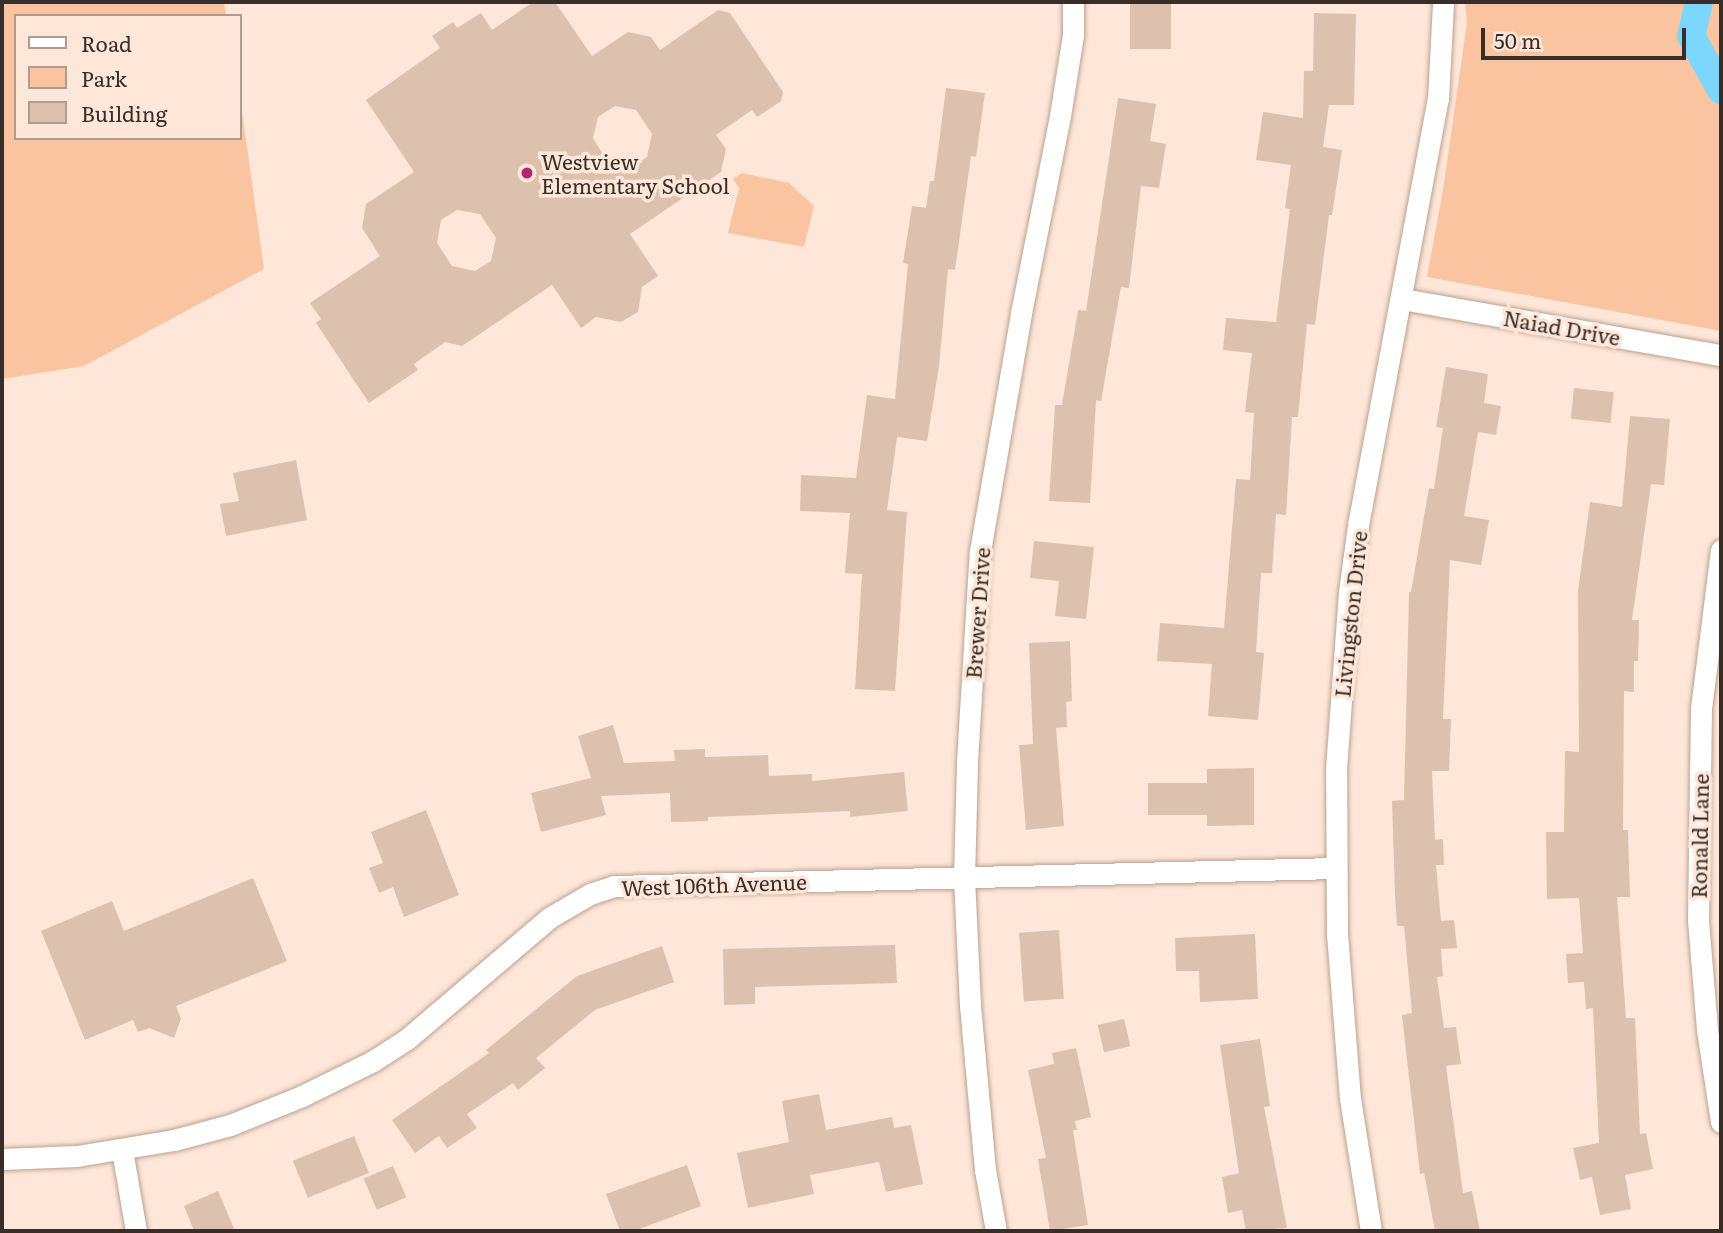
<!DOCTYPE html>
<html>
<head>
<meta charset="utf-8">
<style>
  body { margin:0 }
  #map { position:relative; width:1723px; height:1233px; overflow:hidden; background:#fee6d8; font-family:Literata,serif }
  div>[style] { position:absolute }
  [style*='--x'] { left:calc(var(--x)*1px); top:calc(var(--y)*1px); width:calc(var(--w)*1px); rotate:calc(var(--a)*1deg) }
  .green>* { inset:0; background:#fac4a1 }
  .canal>* { height:28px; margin:-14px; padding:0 14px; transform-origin:14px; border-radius:14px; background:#7cd6fe }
  .building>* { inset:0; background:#ddc1af; transform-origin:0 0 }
  .roads { filter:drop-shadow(0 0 2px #bca18f) drop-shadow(0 0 2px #bca18f) }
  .street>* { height:21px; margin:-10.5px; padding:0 10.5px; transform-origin:10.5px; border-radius:10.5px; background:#fff }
  .dots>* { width:19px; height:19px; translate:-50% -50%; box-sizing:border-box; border:4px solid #fee6d8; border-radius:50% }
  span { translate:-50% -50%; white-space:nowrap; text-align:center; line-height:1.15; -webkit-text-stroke:7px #fee6d8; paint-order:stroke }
  .poi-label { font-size:21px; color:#392e27 }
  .left { translate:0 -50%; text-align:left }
  .street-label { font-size:21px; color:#392e27 }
  .frame { position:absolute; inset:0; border:4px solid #392e27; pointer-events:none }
  .legend { position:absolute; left:14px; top:14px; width:228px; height:126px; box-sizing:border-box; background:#fee6d8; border:2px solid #af9c91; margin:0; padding:9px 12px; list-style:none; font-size:21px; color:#392e27 }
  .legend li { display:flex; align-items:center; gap:14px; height:35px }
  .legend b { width:35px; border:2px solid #af9c91 }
  .scale { position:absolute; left:1481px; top:28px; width:205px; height:32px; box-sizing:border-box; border:4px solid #392e27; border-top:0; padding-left:9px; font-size:21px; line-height:24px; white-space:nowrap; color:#392e27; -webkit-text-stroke:5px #fee6d8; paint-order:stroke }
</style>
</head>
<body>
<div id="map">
  <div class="green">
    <i style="clip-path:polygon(2px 2px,224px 2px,226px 16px,16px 16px,16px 138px,240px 138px,240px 97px,264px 269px,84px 366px,2px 379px)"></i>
    <i style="clip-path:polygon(1465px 2px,1721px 2px,1721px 331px,1427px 277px,1443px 190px,1467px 22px)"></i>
    <i style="clip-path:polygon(742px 173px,789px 183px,814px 206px,804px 247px,728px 233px,739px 188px,733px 179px)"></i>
  </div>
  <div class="canal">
    <i style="--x:1699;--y:2;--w:35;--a:103"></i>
    <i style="--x:1691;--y:36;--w:62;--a:60.9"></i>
  </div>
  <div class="building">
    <i style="clip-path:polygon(evenodd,533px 2px,555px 2px,592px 56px,628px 32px,651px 37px,660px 50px,718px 10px,730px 13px,783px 92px,781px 101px,757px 117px,752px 110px,716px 135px,726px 149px,721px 172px,630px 234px,658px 276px,642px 287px,638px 312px,621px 322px,596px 317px,581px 328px,552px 285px,462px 346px,445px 342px,414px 364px,418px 370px,369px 403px,316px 323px,321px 319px,310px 303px,380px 256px,362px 228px,366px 204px,414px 172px,366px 100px,440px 48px,432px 36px,453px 22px,457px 28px,481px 13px,492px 30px,533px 2px,615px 106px,636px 110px,652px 134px,647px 157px,632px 167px,608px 163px,593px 138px,598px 117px,615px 106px,533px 2px,457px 210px,480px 214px,496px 238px,491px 261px,475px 271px,452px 266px,437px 243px,441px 220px,457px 210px)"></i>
    <i style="left:1130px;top:2px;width:41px;height:47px"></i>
    <i style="clip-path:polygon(1314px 13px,1356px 14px,1354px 105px,1329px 105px,1323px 147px,1342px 150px,1332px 215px,1329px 215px,1315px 325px,1307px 324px,1298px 417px,1292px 417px,1286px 515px,1276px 514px,1272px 573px,1261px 573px,1256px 652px,1264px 653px,1258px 720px,1208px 716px,1212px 664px,1157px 661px,1160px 623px,1224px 628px,1236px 479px,1250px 480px,1254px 413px,1245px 412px,1252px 353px,1223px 350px,1226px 318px,1276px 322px,1290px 209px,1285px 208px,1291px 165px,1256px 160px,1263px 112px,1303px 118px,1304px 71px,1313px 71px)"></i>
    <i style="clip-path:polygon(946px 88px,985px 93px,976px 157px,971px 156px,955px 270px,948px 269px,939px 366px,927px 441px,897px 437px,887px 510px,907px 512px,895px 691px,855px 689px,862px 574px,845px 573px,850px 513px,800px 511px,801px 475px,856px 478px,867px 395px,895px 399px,908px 264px,903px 263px,912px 206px,926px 208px,930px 181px,934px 181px)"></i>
    <i style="clip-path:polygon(1118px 98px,1156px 104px,1150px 141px,1166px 144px,1159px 188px,1141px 186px,1129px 288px,1121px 287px,1101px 401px,1096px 400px,1090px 503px,1049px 501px,1055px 405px,1062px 405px,1078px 310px,1086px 311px)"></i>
    <i style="clip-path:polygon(1446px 367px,1488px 374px,1484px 403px,1501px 406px,1496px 435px,1478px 432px,1464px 516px,1489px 520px,1481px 565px,1450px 560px,1443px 719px,1451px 719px,1449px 771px,1432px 771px,1435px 840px,1443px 839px,1444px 865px,1436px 865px,1441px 921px,1454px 920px,1457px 948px,1441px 949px,1443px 976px,1437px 977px,1444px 1028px,1456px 1027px,1461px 1064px,1446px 1066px,1463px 1193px,1472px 1191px,1480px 1231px,1435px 1231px,1424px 1173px,1420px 1174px,1402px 1015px,1412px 1013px,1404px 926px,1397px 926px,1395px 895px,1392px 801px,1404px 800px,1409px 592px,1411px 592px,1429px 488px,1434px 489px,1443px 428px,1436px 427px)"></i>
    <i style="left:1574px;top:388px;width:40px;height:31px;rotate:6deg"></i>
    <i style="clip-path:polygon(1630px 416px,1670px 419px,1664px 485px,1651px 484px,1632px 620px,1639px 620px,1638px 661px,1634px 661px,1634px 692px,1624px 691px,1623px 830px,1628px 830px,1630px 897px,1617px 897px,1626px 1018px,1635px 1018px,1640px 1134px,1646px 1133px,1653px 1169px,1625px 1175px,1631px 1209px,1600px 1215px,1592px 1177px,1580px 1180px,1573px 1148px,1599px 1143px,1593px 1008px,1586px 1009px,1584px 982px,1568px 983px,1566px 954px,1583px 953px,1579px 898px,1547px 899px,1546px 832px,1564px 832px,1565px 751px,1579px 752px,1578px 591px,1590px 502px,1622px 507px)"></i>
    <i style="clip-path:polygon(296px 460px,307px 520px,226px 536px,220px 504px,239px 501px,233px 473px)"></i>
    <i style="clip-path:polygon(1034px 541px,1094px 547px,1086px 619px,1055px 616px,1059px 581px,1030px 578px)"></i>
    <i style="clip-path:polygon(1070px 641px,1072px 701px,1066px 702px,1067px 727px,1056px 728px,1064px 826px,1026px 830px,1019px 745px,1033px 744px,1029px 643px)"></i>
    <i style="clip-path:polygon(613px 725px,624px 763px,675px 761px,674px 750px,705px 749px,705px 757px,768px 755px,769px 776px,812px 774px,812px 781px,904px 772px,908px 811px,850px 817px,850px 811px,708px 817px,708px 821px,671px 822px,670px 793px,601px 796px,606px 815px,541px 832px,531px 793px,591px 778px,578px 736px)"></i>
    <i style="clip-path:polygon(1254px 768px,1254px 825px,1207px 826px,1207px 815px,1148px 815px,1148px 783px,1207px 783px,1207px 769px)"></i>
    <i style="clip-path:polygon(426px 810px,459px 895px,404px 917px,393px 887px,379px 893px,369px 868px,383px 863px,371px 832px)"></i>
    <i style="clip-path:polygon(253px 878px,287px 961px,176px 1006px,181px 1019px,174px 1038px,149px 1028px,138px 1032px,133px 1020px,85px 1040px,41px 931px,112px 901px,124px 931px)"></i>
    <i style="left:1059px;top:930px;width:69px;height:40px;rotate:86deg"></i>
    <i style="clip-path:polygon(1255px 934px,1258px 999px,1200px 1002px,1199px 971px,1176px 971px,1175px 938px)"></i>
    <i style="clip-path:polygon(895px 945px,897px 983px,755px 987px,755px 1004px,724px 1005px,723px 949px)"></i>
    <i style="clip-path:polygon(662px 946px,674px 982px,595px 1010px,536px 1058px,545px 1068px,518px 1090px,513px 1083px,467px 1114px,477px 1128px,447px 1148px,439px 1136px,415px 1153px,392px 1120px,489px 1053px,486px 1050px,577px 976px)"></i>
    <i style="left:1124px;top:1019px;width:28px;height:27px;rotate:77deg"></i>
    <i style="clip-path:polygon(1260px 1039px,1270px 1106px,1264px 1107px,1287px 1228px,1246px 1231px,1242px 1210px,1228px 1213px,1222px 1177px,1239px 1173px,1220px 1045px)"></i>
    <i style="clip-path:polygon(1076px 1048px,1091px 1117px,1075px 1121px,1077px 1130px,1073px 1130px,1088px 1225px,1050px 1231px,1038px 1159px,1046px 1158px,1028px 1070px,1054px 1064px,1052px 1053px)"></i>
    <i style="clip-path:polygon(819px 1094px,826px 1130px,892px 1117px,894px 1128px,911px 1125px,923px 1184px,886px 1192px,879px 1162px,810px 1175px,814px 1194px,748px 1208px,737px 1153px,789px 1142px,782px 1101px)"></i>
    <i style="left:354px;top:1136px;width:40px;height:66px;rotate:68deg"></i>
    <i style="clip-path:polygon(687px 1165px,701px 1206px,634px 1231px,620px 1231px,606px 1194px)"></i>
    <i style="left:393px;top:1166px;width:34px;height:32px;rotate:67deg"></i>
    <i style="clip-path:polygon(218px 1191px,235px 1231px,194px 1231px,184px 1206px)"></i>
  </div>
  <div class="roads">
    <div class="street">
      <i style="--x:1402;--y:299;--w:324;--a:10"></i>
      <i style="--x:1721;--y:550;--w:159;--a:97.2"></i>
      <i style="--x:1701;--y:708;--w:212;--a:90.8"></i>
      <i style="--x:1698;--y:920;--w:110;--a:85.3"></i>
      <i style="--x:1707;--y:1030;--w:93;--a:81.3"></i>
      <i style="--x:122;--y:1150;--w:82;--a:80.2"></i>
      <i style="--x:2;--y:1159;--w:75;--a:-2.3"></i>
      <i style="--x:77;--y:1156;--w:98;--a:-9.4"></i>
      <i style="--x:174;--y:1140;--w:58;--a:-15"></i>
      <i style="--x:230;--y:1125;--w:78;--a:-21.9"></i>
      <i style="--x:302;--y:1096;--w:79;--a:-26.2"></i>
      <i style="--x:373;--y:1061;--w:40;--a:-32.9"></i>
      <i style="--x:407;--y:1039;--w:187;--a:-40.4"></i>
      <i style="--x:549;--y:918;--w:48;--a:-30.3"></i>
      <i style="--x:590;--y:894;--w:25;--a:-18"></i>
      <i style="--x:614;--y:886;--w:720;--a:-1.43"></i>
      <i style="--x:996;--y:1231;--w:62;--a:-100.2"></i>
      <i style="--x:985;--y:1170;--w:166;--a:-95.2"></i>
      <i style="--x:970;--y:1005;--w:127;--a:-92.7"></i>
      <i style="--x:964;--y:878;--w:117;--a:-88.5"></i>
      <i style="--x:967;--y:761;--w:210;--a:-86.5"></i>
      <i style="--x:980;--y:551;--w:242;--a:-80.2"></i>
      <i style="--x:1021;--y:313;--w:201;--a:-78.8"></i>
      <i style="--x:1060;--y:116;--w:82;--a:-80.9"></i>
      <i style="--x:1073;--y:35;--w:33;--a:-90"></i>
      <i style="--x:1371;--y:1231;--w:134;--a:-99"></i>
      <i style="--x:1350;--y:1099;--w:165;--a:-94.5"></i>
      <i style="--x:1337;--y:935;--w:166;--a:-90.3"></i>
      <i style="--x:1336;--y:769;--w:177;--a:-85.8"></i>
      <i style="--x:1349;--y:592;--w:68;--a:-82.3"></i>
      <i style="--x:1358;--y:525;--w:433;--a:-79.4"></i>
      <i style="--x:1438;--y:99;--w:97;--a:-87"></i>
    </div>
  </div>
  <div class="dots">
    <i style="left:527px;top:173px;background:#af296e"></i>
  </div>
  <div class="poi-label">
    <span class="left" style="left:541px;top:173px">Westview<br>Elementary School</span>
  </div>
  <div class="street-label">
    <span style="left:1562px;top:327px;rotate:10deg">Naiad Drive</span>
    <span style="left:977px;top:613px;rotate:-86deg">Brewer Drive</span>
    <span style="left:1350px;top:614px;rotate:-84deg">Livingston Drive</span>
    <span style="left:1699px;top:836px;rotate:-89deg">Ronald Lane</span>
    <span style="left:714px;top:884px;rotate:-2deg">West 106th Avenue</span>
  </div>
  <div class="frame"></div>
  <ul class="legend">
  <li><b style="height:9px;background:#fff"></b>Road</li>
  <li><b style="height:19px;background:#fac4a1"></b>Park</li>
  <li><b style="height:19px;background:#ddc1af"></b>Building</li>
  </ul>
  <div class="scale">50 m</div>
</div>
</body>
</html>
